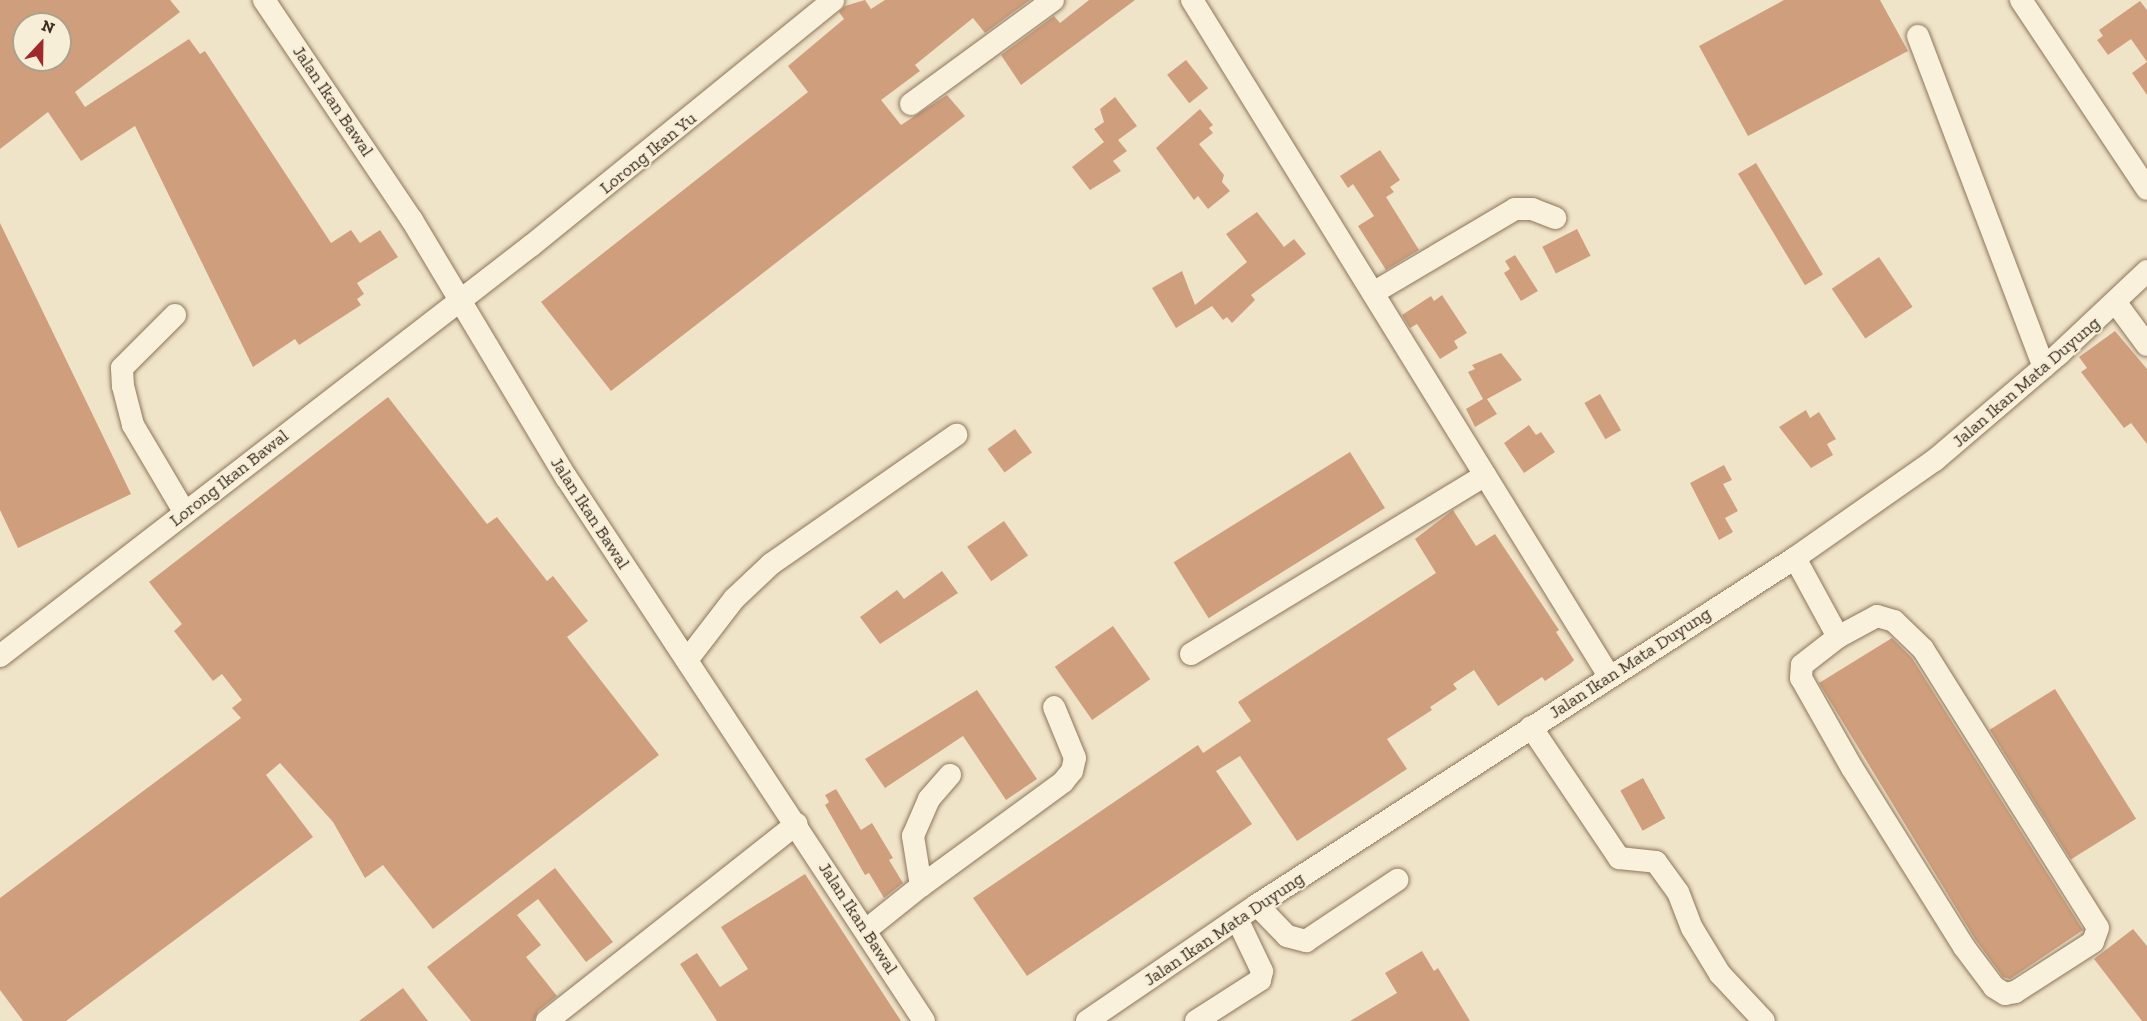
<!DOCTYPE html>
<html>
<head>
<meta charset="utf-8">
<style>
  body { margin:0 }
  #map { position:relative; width:2147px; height:1021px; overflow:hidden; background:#f0e4c8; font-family:"Zilla Slab",serif }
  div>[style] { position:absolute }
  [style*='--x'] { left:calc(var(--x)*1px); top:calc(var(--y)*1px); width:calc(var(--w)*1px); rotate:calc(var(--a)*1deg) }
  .building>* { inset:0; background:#cf9f7d; transform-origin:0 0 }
  .roads { filter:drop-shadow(0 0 2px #8d765c) drop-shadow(0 0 2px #8d765c) }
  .minor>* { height:22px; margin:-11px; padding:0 11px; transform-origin:11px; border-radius:11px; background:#faf1dc }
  span { translate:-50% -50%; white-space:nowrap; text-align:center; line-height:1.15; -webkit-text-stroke:4.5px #f7eed8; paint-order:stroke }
  .street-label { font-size:18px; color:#3d2e20 }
  .north { position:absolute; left:12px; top:12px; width:60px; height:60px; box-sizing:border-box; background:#f7eed8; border:2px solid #ada18e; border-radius:50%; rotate:22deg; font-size:16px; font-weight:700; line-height:24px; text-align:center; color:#3d2e20 }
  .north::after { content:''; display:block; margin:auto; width:21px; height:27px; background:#9e2a2b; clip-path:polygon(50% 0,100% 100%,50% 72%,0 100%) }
</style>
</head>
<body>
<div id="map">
  <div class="building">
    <i style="clip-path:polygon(evenodd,0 0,170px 0,180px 12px,75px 92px,85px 107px,189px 39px,200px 54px,205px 51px,331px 243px,351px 230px,360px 243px,380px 230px,398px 257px,357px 283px,364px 294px,357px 299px,361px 305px,299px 345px,295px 339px,253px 367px,135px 126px,81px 161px,48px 112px,0 149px,0 0,24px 24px,60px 24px,60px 60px,24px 60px,24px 24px)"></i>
    <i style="clip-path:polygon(865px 0,871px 9px,885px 0,1030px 0,985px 33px,973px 18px,915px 65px,920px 71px,881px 100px,901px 125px,947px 95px,965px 116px,611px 391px,541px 302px,808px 92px,788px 66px,844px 19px,839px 12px,845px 6px)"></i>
    <i style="clip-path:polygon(1089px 0,1135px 0,1021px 85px,1001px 55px,1054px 16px,1060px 23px)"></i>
    <i style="clip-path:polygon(1784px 0,1880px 0,1908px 51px,1748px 136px,1699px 46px)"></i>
    <i style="clip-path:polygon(2140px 1px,2147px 10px,2147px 62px,2131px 39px,2108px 55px,2097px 40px,2103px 36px,2099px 30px)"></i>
    <i style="left:1186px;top:60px;width:36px;height:24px;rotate:52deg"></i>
    <i style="clip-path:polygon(2147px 62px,2147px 95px,2132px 73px)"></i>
    <i style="clip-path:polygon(1115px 97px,1137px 126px,1118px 140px,1127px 151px,1113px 161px,1121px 171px,1090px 190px,1072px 167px,1104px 142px,1094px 129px,1104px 122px,1100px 109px)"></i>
    <i style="clip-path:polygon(1200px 109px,1213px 125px,1209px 128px,1213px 133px,1199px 144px,1224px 175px,1222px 182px,1230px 191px,1208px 209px,1198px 196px,1194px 200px,1156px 148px)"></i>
    <i style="clip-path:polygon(1380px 150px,1400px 180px,1390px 187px,1394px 192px,1386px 197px,1419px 250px,1386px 270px,1358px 226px,1374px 216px,1353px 184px,1348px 188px,1340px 176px)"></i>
    <i style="left:1756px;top:163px;width:130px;height:21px;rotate:59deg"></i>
    <i style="clip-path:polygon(1257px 212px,1284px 247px,1294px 239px,1306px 254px,1251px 295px,1255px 300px,1232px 323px,1227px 317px,1223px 320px,1212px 306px,1176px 328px,1152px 288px,1182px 271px,1195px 305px,1247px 262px,1226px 234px)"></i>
    <i style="clip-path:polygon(0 223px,131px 494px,18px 548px,0 510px)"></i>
    <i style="left:1577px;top:229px;width:30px;height:39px;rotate:63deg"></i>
    <i style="clip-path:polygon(1515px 255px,1538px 291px,1521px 301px,1504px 273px,1510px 269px,1505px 261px)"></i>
    <i style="left:1879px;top:257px;width:60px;height:57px;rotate:56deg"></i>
    <i style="clip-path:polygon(1442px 295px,1467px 333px,1454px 341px,1458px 348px,1440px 359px,1417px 324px,1410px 328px,1402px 315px,1431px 296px,1434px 301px)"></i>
    <i style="clip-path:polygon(2115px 331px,2147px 369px,2147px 444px,2131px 423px,2124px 428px,2081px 372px,2087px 368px,2079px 357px)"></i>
    <i style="clip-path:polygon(1501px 353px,1522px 380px,1487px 399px,1497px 414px,1475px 427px,1466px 409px,1483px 399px,1468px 372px,1475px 369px,1472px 365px)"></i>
    <i style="left:1600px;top:394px;width:42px;height:18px;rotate:60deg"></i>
    <i style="clip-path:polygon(388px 397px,487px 524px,497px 517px,547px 581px,553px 576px,588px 621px,567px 637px,659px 755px,433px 929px,383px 865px,365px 878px,333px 822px,280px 763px,266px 775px,313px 837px,66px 1021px,23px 1021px,0 990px,0 898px,241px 718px,232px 708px,242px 700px,222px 674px,213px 681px,174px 631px,182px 624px,149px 582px)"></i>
    <i style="clip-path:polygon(1806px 410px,1810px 418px,1819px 412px,1836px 439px,1827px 444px,1833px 455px,1811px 468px,1779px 427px)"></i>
    <i style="clip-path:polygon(1529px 425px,1536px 435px,1541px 432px,1555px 452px,1524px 473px,1504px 443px)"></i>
    <i style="left:1015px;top:429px;width:29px;height:34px;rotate:54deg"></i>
    <i style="left:1350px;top:452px;width:66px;height:208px;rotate:58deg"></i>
    <i style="clip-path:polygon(1724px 465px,1732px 480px,1723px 484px,1738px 511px,1725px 518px,1733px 532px,1719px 540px,1690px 483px)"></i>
    <i style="clip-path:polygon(1453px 510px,1476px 546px,1495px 534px,1559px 630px,1556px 632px,1574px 660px,1570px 664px,1545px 681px,1542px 677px,1498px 706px,1474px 670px,1453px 684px,1457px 689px,1430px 707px,1432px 710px,1387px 739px,1407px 769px,1297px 841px,1240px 756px,1216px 771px,1252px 824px,1027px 976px,973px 898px,1198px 745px,1203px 753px,1251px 721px,1238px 702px,1436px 573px,1415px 539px)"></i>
    <i style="left:1004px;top:521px;width:42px;height:45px;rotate:55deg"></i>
    <i style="clip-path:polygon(942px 571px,958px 593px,880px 644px,860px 617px,897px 590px,904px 599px)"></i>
    <i style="left:1113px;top:626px;width:65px;height:71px;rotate:55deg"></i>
    <i style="clip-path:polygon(1892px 638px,1912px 658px,2083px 930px,2010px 979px,2003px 977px,1975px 939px,1819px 683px)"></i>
    <i style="left:2055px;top:689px;width:153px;height:77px;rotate:58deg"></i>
    <i style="clip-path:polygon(977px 690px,1037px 779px,1006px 800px,963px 736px,885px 788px,865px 759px)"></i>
    <i style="left:1643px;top:778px;width:46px;height:26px;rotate:61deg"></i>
    <i style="clip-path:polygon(836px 789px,861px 830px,872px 823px,893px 858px,889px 860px,903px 883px,884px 898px,869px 873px,865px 875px,825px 805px,829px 802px,825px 795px)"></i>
    <i style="clip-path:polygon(555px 868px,613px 942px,586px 962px,538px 899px,517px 915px,541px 945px,526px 957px,557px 996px,538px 1011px,534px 1021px,471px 1021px,427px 967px)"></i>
    <i style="clip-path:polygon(805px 874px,901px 1021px,717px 1021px,680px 964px,697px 953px,720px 987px,748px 969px,721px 927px)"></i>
    <i style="clip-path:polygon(2133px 929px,2147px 946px,2147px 1021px,2142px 1021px,2094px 959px)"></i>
    <i style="clip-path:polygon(1422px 951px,1434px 971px,1438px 968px,1470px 1021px,1350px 1021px,1397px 993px,1385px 973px)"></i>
    <i style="clip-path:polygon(403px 988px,428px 1021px,359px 1021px)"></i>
  </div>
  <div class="roads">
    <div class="minor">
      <i style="--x:264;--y:0;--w:265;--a:56.1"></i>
      <i style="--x:412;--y:220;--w:300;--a:59.1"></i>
      <i style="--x:566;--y:477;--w:651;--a:56.65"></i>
      <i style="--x:1192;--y:0;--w:794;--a:58.33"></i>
      <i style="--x:2021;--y:0;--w:227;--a:56.3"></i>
      <i style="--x:1918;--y:36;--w:354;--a:69.2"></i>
      <i style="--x:911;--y:104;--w:176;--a:-36.2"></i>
      <i style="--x:1373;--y:293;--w:165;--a:-30.6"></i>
      <i style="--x:1515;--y:209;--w:17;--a:0"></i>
      <i style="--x:1532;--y:209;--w:25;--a:21"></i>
      <i style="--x:2116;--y:303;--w:52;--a:53.6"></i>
      <i style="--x:175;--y:315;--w:75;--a:135"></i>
      <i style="--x:122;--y:368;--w:18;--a:87"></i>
      <i style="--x:123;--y:386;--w:40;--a:75.6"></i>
      <i style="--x:133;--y:425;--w:102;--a:59.4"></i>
      <i style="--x:1795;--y:558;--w:90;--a:61.4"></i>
      <i style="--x:1877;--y:616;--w:18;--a:16"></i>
      <i style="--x:1894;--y:621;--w:40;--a:44"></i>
      <i style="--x:1923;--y:649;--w:329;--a:57.9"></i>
      <i style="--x:2098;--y:928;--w:15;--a:110"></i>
      <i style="--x:2093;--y:942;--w:93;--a:147.3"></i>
      <i style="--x:2015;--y:992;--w:10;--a:169"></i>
      <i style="--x:2005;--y:994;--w:13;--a:-148"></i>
      <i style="--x:1994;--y:987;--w:50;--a:-126.9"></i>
      <i style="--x:1964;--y:947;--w:211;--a:-122"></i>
      <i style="--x:1852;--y:768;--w:103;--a:-119.5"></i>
      <i style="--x:1801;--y:678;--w:13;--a:-86"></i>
      <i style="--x:1802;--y:665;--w:46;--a:-37.9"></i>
      <i style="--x:1838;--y:637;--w:44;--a:-28.3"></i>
      <i style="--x:1191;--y:654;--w:344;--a:-31.3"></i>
      <i style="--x:0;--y:656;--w:672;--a:-37.69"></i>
      <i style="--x:532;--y:245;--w:388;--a:-39.1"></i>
      <i style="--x:687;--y:660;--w:77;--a:-52.4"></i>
      <i style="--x:734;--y:599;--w:51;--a:-43.4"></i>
      <i style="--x:771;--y:564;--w:226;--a:-34.9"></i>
      <i style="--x:1531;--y:727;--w:158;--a:56.1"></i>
      <i style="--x:1619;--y:858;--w:37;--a:6"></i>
      <i style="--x:1656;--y:862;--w:37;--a:54"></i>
      <i style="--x:1678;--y:892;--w:39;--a:69"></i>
      <i style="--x:1692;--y:928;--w:54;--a:58.7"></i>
      <i style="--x:1720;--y:974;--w:64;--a:46.9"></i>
      <i style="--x:921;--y:886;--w:176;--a:-36.2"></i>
      <i style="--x:1063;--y:782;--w:14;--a:-51"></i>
      <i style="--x:1072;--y:771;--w:13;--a:-77"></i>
      <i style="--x:1075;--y:758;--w:55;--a:-112.4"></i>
      <i style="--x:1257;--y:905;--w:43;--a:45.9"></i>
      <i style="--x:1287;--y:936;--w:20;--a:15"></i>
      <i style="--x:1306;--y:941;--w:110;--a:-33.8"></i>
      <i style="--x:866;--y:930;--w:70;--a:-38.7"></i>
      <i style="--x:921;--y:886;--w:51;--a:-99.1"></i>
      <i style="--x:913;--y:836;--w:40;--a:-66.6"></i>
      <i style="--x:929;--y:799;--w:32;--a:-49"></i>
      <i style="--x:547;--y:1021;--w:318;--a:-38.3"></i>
      <i style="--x:1087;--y:1021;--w:206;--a:-34.3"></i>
      <i style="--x:1257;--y:905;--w:640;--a:-32.82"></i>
      <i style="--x:1795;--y:558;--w:171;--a:-35"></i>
      <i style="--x:1935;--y:460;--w:163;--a:-40.5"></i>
      <i style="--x:2059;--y:354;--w:121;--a:-43.3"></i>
      <i style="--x:1196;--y:1021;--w:76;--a:-32.6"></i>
      <i style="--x:1260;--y:980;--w:9;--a:-77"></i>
      <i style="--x:1262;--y:971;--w:55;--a:-115.6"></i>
    </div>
  </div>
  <div class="street-label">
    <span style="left:333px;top:101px;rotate:56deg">Jalan Ikan Bawal</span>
    <span style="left:648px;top:153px;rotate:-39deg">Lorong Ikan Yu</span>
    <span style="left:2026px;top:382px;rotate:-41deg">Jalan Ikan Mata Duyung</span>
    <span style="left:229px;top:478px;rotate:-38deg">Lorong Ikan Bawal</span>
    <span style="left:590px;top:513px;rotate:57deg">Jalan Ikan Bawal</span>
    <span style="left:1630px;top:663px;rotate:-33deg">Jalan Ikan Mata Duyung</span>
    <span style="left:858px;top:918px;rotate:57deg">Jalan Ikan Bawal</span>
    <span style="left:1224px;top:929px;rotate:-34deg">Jalan Ikan Mata Duyung</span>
  </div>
  <div class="north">N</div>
</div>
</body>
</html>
